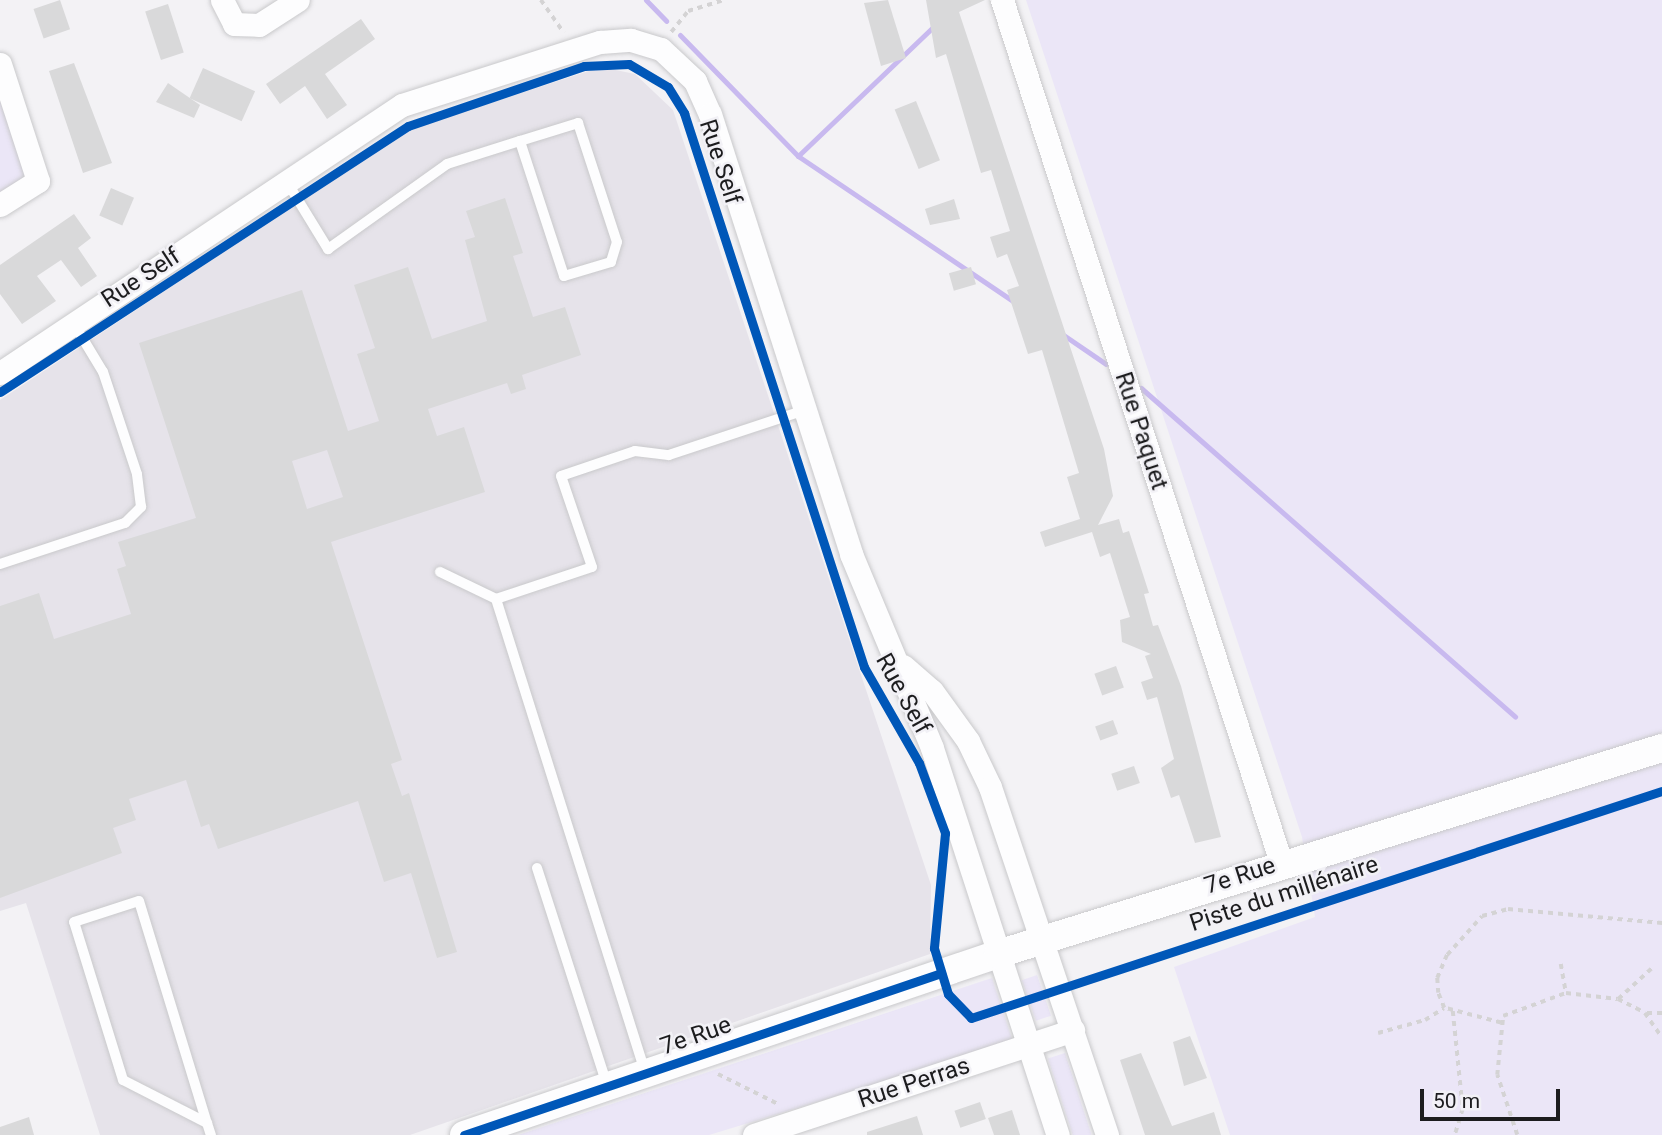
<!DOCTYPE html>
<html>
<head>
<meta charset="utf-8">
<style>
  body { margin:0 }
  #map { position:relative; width:1662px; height:1135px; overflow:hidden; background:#f3f2f5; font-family:Roboto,sans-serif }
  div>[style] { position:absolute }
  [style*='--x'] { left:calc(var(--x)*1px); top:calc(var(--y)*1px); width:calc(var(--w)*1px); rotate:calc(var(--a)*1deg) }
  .built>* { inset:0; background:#e6e3ea }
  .green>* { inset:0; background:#ebe6f7; transform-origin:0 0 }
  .stream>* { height:5px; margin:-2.5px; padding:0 2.5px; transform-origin:2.5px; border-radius:2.5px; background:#c8b9ef }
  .building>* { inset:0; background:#d9d9da; transform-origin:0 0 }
  .path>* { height:3.5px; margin-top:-1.75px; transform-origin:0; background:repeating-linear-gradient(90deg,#d4d3d4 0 5px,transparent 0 10px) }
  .roads { filter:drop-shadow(0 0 2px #c9c9cb) drop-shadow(0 0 2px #c9c9cb) }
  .service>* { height:10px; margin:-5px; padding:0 5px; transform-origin:5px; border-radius:5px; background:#fdfdfe }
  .minor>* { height:23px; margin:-11.5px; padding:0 11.5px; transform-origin:11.5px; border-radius:11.5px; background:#fdfdfe }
  .tertiary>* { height:28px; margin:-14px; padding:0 14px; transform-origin:14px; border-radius:14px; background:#fdfdfe }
  .cycleway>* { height:9px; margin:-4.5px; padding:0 4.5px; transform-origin:4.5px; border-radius:4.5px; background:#0057b8 }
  span { translate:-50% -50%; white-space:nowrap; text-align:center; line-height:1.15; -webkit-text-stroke:5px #f2f1f6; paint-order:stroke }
  .street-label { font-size:24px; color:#1c1c1e }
  .scale { position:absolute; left:1420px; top:1089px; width:140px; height:32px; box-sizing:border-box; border:4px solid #1c1c1e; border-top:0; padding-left:9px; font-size:21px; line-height:24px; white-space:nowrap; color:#1c1c1e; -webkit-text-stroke:5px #f2f1f6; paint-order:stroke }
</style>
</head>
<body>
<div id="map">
  <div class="built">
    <i style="clip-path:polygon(601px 67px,635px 74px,673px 110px,931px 885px,930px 954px,410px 1135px,100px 1135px,26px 903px,0 911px,0 400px,408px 130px)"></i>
  </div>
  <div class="green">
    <i style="clip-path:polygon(1026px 0,1662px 0,1662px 1135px,1230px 1135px,1174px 967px,1315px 917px,1302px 837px)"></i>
    <i style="clip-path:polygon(0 64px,38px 181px,0 205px)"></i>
    <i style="left:1037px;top:975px;width:43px;height:16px;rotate:71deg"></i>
    <i style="clip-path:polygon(992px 978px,1013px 1042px,709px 1135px,518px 1135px)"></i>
    <i style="left:1065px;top:1053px;width:86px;height:18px;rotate:72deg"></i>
  </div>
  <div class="stream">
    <i style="--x:646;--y:0;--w:29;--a:46"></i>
    <i style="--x:680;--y:35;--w:169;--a:45.7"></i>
    <i style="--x:798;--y:156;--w:263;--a:34"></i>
    <i style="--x:798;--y:156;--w:190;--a:-43.7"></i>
    <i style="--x:1062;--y:334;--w:53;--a:34.3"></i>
    <i style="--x:1141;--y:388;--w:498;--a:41.3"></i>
  </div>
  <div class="building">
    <i style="left:60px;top:0;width:31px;height:28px;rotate:71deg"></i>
    <i style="clip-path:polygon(888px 0,906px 58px,881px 66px,864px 3px)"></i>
    <i style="clip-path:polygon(926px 0,985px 0,959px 12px,1104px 449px,1113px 496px,1098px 525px,1119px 519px,1123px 533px,1129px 531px,1149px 593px,1144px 594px,1153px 626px,1158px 625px,1181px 686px,1221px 837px,1195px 843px,1179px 795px,1171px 798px,1161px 768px,1174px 759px,1157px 697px,1147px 700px,1141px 682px,1153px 678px,1145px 656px,1151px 654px,1122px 642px,1120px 620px,1130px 617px,1110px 553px,1100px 557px,1092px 532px,1045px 547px,1040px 532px,1080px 519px,1067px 477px,1079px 473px,1042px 350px,1028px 354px,1007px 290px,1019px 286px,1007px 254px,997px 258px,990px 237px,1010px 231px,991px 170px,981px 173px,946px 54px,936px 58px)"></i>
    <i style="left:168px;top:4px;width:51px;height:24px;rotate:72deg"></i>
    <i style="clip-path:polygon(361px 19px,375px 39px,325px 74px,347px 105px,327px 119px,305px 86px,280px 104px,266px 84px)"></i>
    <i style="clip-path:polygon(74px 63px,112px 163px,83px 173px,49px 71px)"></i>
    <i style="left:203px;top:68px;width:57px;height:33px;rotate:24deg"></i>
    <i style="clip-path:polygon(168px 83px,200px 105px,194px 118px,156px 102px)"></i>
    <i style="left:916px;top:101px;width:64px;height:23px;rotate:68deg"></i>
    <i style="left:111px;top:188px;width:25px;height:30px;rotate:23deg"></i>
    <i style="clip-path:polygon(evenodd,505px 198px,523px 253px,513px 256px,533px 317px,565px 307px,581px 355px,522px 375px,526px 389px,511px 394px,507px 383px,428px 409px,437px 436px,464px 427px,485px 492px,331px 542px,402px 760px,391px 764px,402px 796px,409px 793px,457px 952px,437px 958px,411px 873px,384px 882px,358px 801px,218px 849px,209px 824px,201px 827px,186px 780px,129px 799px,136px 820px,113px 828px,122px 853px,0 898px,0 606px,39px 593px,54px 639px,131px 614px,117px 569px,126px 566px,118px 542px,196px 518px,139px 343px,302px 290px,348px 431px,379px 421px,357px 354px,375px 348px,354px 285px,408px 267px,432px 339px,487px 321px,465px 240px,475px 237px,466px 211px,505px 198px,327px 450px,343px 497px,307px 509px,292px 461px,327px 450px)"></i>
    <i style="clip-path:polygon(954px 199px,960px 219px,930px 225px,925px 209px)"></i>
    <i style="clip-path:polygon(74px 214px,91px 238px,78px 248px,97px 276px,81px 287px,61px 260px,37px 276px,56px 301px,22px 324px,0 294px,0 265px)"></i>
    <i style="left:971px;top:267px;width:18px;height:23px;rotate:74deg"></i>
    <i style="left:1116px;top:666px;width:23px;height:23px;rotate:70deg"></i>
    <i style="left:1113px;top:720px;width:15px;height:19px;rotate:70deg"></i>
    <i style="left:1134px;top:766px;width:18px;height:24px;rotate:71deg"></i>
    <i style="clip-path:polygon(1190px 1036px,1207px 1078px,1184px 1086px,1173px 1042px)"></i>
    <i style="clip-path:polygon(1141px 1053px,1172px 1126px,1214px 1112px,1221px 1135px,1145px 1135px,1120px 1060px)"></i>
    <i style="left:980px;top:1102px;width:18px;height:27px;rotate:71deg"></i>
    <i style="clip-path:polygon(1012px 1110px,1020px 1135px,994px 1135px,988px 1118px)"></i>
    <i style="clip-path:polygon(917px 1116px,923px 1135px,867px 1135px,867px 1132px)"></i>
    <i style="clip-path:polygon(29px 1117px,34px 1135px,0 1135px,0 1127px)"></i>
  </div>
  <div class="path">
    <i style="--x:541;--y:0;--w:40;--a:55.1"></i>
    <i style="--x:671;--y:32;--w:27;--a:-51"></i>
    <i style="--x:688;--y:11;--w:38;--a:-17"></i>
    <i style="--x:1561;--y:964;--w:29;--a:80"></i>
    <i style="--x:1618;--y:999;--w:47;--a:-42.4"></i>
    <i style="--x:1453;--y:1011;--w:99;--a:84.2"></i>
    <i style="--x:1463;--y:1109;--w:27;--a:107"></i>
    <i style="--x:1647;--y:1013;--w:15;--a:0"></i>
    <i style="--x:1501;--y:1023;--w:59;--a:-165.3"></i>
    <i style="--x:1444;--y:1008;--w:16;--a:-112"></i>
    <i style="--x:1438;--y:993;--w:15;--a:-94"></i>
    <i style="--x:1437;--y:978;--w:25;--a:-67"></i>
    <i style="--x:1447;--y:955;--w:52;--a:-48.1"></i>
    <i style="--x:1482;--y:916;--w:27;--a:-15"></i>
    <i style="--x:1508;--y:909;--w:155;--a:5.2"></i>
    <i style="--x:1378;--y:1033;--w:49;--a:-15.5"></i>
    <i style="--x:1425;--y:1020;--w:22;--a:-32"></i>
    <i style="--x:718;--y:1074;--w:69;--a:26.6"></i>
    <i style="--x:1517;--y:1135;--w:63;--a:-108.4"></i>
    <i style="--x:1497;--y:1075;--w:59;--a:-84.2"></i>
    <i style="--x:1503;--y:1016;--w:67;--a:-20.1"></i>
    <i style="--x:1566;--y:993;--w:52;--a:6.6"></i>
    <i style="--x:1618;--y:999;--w:30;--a:27"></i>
    <i style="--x:1645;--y:1013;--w:29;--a:55"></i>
  </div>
  <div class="roads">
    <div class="service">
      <i style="--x:287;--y:182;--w:79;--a:58.5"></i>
      <i style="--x:328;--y:249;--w:146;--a:-35.5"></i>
      <i style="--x:447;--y:164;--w:77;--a:-17.5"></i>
      <i style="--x:520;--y:141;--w:61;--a:-17.2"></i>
      <i style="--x:578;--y:123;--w:125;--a:71.9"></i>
      <i style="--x:617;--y:242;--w:21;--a:107"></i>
      <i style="--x:611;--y:262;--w:49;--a:163.4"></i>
      <i style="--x:564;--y:276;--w:142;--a:-108.1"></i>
      <i style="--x:0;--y:564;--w:132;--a:-18.2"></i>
      <i style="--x:125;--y:523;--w:23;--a:-45"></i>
      <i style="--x:141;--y:507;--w:33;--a:-97"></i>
      <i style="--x:137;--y:474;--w:108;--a:-108.4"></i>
      <i style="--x:103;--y:372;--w:56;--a:-121.1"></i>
      <i style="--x:440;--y:572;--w:62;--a:25.7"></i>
      <i style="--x:496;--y:599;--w:497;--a:72.5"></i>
      <i style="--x:496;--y:599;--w:101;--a:-18.4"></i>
      <i style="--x:592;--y:567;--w:96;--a:-108.8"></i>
      <i style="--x:561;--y:476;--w:78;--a:-18.7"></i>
      <i style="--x:635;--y:451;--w:34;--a:7"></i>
      <i style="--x:669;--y:455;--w:143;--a:-18.3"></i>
      <i style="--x:537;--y:868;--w:228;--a:72.1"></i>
      <i style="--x:207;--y:1123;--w:94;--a:-152.9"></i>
      <i style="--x:123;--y:1080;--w:165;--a:-107.2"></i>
      <i style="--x:74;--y:922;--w:68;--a:-17.9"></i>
      <i style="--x:139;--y:901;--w:232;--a:73"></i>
      <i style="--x:207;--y:1123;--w:13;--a:72"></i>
    </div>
    <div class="minor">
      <i style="--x:222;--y:0;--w:27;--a:63"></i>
      <i style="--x:234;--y:24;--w:25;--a:2"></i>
      <i style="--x:259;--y:25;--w:46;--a:-32.7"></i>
      <i style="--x:1002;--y:0;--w:906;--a:72.07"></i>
      <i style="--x:0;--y:64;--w:123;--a:72"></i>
      <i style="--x:38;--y:181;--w:45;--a:147.7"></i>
      <i style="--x:0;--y:373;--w:483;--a:-33.7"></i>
      <i style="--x:402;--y:105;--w:208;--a:-17.7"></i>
      <i style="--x:600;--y:42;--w:31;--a:-4"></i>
      <i style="--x:631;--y:40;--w:31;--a:17"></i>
      <i style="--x:661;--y:49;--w:47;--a:43.3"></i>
      <i style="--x:695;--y:81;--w:36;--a:66"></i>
      <i style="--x:710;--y:114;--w:462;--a:72.2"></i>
      <i style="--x:851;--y:554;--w:210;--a:67.3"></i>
      <i style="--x:932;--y:748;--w:407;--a:72"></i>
      <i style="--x:903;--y:666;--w:38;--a:41"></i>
      <i style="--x:932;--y:691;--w:62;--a:54.2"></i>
      <i style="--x:968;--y:741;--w:51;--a:64.4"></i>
      <i style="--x:990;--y:787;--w:367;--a:71.4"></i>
      <i style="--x:754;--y:1135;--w:336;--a:-18.2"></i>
    </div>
    <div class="tertiary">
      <i style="--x:464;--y:1135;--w:564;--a:-18.72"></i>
      <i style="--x:998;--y:954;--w:695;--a:-17.24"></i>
    </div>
  </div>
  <div class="cycleway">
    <i style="--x:0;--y:392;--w:487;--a:-33.1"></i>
    <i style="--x:408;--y:126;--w:186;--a:-18.8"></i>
    <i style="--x:584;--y:66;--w:45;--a:-2.5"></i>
    <i style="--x:629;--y:64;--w:45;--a:30.5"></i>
    <i style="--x:668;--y:87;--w:31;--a:58"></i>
    <i style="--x:684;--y:113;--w:583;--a:72"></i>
    <i style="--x:864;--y:667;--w:111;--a:60.2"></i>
    <i style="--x:919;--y:763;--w:75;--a:69.6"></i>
    <i style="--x:945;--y:833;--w:116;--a:95.5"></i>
    <i style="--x:934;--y:948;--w:48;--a:73.1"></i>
    <i style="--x:948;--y:994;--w:33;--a:46"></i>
    <i style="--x:971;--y:1018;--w:727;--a:-18.19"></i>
    <i style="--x:464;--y:1135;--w:504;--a:-18.76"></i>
  </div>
  <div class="street-label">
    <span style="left:720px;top:162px;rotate:72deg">Rue Self</span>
    <span style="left:141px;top:278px;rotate:-33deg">Rue Self</span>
    <span style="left:1141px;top:431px;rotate:72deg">Rue Paquet</span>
    <span style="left:903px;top:694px;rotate:61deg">Rue Self</span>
    <span style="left:1240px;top:876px;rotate:-18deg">7e Rue</span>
    <span style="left:1284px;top:894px;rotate:-18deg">Piste du millénaire</span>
    <span style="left:696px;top:1036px;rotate:-19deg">7e Rue</span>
    <span style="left:914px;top:1083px;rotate:-18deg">Rue Perras</span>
  </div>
  <div class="scale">50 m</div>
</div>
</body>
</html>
